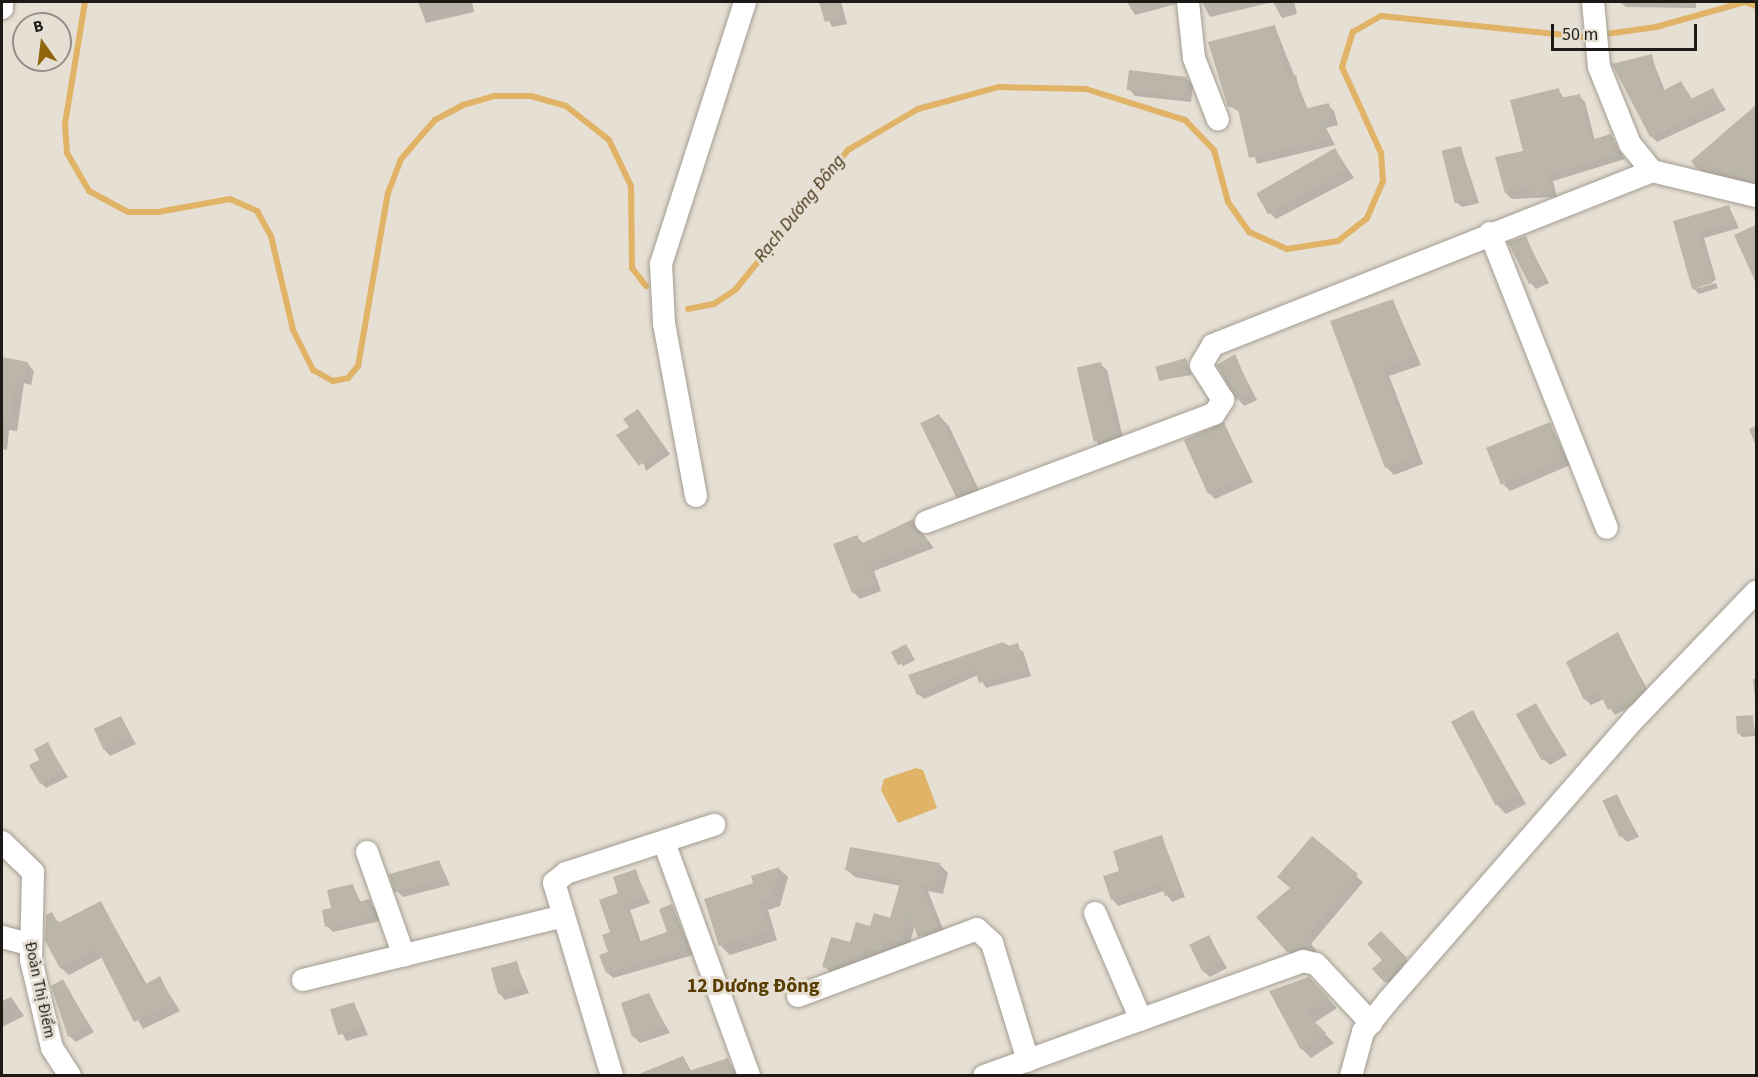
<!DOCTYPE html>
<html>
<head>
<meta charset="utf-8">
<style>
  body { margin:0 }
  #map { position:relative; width:1758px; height:1077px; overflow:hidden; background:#e6dfd4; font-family:"Source Sans 3",sans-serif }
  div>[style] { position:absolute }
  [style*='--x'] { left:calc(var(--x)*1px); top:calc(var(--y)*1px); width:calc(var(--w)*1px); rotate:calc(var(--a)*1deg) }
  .water>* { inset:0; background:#e0b366 }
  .shadow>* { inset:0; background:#0003 }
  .stream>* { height:6px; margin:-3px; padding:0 3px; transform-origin:3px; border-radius:3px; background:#e0b366 }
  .building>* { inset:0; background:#bbb5aa; transform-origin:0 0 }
  .roads { filter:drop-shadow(0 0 2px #a39d92) drop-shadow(0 0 2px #a39d92) }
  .minor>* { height:22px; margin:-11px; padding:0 11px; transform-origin:11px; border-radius:11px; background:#fff }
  span { translate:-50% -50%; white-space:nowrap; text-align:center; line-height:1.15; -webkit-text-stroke:6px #e6dfd4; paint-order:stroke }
  .street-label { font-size:16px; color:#1d1a16 }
  .water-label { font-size:18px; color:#422f0d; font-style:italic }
  .quarter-label { font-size:20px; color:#583c00; font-weight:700 }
  .frame { position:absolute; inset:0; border:3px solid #1d1a16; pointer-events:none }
  .north { position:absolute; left:12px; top:12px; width:60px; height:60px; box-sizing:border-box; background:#e6dfd4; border:2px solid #969088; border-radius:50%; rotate:346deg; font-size:16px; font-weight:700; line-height:24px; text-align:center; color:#1d1a16 }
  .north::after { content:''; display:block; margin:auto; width:21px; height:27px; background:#8f660c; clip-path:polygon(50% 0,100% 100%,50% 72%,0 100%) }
  .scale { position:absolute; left:1551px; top:24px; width:146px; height:27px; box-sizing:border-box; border:3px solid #1d1a16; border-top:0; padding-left:8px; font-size:18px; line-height:21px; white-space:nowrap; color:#1d1a16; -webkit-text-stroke:4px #e6dfd4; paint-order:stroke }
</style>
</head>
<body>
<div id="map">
  <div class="water">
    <i style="clip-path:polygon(916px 768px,923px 770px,937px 808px,898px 823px,881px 790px,884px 779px)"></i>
  </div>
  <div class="shadow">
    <i style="clip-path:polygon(418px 2px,472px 2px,474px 12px,426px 23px)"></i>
    <i style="clip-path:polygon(821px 2px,841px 2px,847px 24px,832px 27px)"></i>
    <i style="clip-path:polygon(1127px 2px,1184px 2px,1135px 15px)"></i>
    <i style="clip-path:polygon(1202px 2px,1294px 2px,1297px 14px,1282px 18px,1273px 2px,1210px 17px)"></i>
    <i style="clip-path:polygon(1620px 2px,1696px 2px,1696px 8px,1626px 7px)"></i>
    <i style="clip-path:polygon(1275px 27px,1308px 110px,1328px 105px,1334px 111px,1338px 125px,1326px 128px,1335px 145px,1257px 164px,1240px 112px,1229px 106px)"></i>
    <i style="clip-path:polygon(1651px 56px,1665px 91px,1681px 83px,1693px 100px,1712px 89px,1726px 110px,1657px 142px,1651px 136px)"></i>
    <i style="clip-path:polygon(1186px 78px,1193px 85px,1191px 102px,1135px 96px,1129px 89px)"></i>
    <i style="clip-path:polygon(1558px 90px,1565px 99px,1579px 96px,1585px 102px,1595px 141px,1611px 136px,1625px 159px,1553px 181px,1557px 197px,1512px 199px,1506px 193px)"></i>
    <i style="clip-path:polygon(1756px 107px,1756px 186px,1704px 174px,1693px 161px)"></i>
    <i style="clip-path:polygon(1461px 148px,1479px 203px,1462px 207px,1456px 202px)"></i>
    <i style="clip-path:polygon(1335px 150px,1354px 178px,1276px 219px,1268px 211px)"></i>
    <i style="clip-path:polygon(1729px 207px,1739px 228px,1704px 238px,1716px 280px,1695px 289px,1716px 283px,1718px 288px,1699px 294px,1693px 288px,1675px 222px)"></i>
    <i style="clip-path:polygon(1756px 226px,1756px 276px,1736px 235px)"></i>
    <i style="clip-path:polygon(1525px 237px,1549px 283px,1536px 289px,1531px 283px)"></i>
    <i style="clip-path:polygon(1393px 301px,1421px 365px,1389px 376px,1423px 464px,1394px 475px,1386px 467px,1332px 322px)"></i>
    <i style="clip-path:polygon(1234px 356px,1257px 400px,1244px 406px,1238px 399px)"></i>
    <i style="clip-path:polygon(2px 359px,27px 363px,34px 371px,31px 385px,24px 383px,17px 431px,9px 430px,7px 450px,2px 449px)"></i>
    <i style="clip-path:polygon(1185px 359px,1192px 375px,1160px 380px)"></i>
    <i style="clip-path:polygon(1100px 364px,1107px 370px,1124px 442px,1103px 450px,1097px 443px)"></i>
    <i style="clip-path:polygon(638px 411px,670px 454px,646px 471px,631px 427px)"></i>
    <i style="clip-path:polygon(939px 416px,949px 426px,983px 499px,966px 506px,956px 496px)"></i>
    <i style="clip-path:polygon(1224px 424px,1253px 482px,1215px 499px,1209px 493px)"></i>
    <i style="clip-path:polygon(1550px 424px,1570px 465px,1510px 491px,1504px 485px)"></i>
    <i style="clip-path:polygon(1756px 426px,1756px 446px,1749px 429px)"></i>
    <i style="clip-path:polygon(913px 521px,934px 548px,874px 571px,881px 591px,860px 599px,853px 592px,857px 537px,864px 544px)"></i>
    <i style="clip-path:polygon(1617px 634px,1650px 694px,1634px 711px,1630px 707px,1615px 715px,1604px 699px,1591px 705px,1585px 699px)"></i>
    <i style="clip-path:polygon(1003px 643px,1023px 651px,1031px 676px,986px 688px,978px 675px,924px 699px,918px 694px,910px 675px)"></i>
    <i style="clip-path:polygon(908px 648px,915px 660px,903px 666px,900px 663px)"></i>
    <i style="clip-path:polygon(1753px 679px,1756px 679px,1756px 707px)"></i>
    <i style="clip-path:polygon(1536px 705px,1567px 755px,1550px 765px,1543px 759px)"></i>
    <i style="clip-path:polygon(1473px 712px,1526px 804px,1506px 814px,1497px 805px)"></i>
    <i style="clip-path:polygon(1752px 716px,1756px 736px,1742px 737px,1739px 734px)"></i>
    <i style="clip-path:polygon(121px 717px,136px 744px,110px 756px,104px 749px)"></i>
    <i style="clip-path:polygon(47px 744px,68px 777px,46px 788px,41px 783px,41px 760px)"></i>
    <i style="clip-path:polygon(1617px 796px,1639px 837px,1627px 842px,1621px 836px)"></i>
    <i style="clip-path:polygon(1162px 837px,1185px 897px,1172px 902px,1164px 891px,1118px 906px,1112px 899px,1121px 872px)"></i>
    <i style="clip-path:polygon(1312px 839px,1363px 882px,1311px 944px,1317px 951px,1295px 958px,1288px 951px,1292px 888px)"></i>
    <i style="clip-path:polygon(439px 861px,450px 885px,403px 897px,397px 891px,391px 874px)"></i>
    <i style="clip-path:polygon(940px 865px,948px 873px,943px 894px,928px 891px,946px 937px,928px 944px,915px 925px,908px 950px,832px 974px,824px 966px,871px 928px,891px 920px,901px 886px,855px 877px,847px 870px)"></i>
    <i style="clip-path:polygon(778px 868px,788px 877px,780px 906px,768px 910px,777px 940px,730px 955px,721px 946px,706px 900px,755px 884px)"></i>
    <i style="clip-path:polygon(635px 871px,650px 903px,630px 910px,641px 942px,669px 933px,672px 906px,693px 955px,613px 978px,607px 972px,612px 933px,620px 894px)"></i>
    <i style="clip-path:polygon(353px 886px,361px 903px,375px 907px,380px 921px,333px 932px,327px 926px,333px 909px)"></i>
    <i style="clip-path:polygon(101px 903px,147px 985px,159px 978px,180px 1011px,143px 1029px,103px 957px,69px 975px,61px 968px,46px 940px,51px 914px,60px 923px)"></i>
    <i style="clip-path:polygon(1381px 933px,1412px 965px,1392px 987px,1374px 969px,1384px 960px)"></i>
    <i style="clip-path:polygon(1209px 937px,1227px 968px,1210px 977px,1203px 971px)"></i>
    <i style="clip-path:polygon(516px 963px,529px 993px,505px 1000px,499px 993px)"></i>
    <i style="clip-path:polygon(1309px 978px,1337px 1008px,1314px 1023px,1334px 1043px,1311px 1058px,1302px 1049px)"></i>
    <i style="clip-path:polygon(62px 981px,94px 1032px,76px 1042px,69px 1036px)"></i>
    <i style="clip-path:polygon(648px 995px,670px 1033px,640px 1043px,633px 1036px)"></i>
    <i style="clip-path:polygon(11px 997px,24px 1016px,2px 1027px,2px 1001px)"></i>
    <i style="clip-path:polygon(354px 1003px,368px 1035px,346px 1041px,332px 1010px)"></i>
    <i style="clip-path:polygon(683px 1057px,692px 1072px,728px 1060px,738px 1076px,636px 1076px)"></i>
  </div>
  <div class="stream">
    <i style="--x:85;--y:2;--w:124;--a:99.3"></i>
    <i style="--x:65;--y:124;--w:29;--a:86"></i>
    <i style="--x:67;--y:153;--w:44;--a:59.9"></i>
    <i style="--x:89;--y:191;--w:44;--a:28.3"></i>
    <i style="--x:128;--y:212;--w:30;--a:0"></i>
    <i style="--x:158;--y:212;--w:73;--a:-10.2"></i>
    <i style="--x:230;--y:199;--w:30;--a:24"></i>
    <i style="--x:257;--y:211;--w:29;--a:61"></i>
    <i style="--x:271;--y:236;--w:97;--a:76.8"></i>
    <i style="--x:293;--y:330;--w:45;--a:63.4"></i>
    <i style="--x:313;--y:370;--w:23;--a:29"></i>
    <i style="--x:333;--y:381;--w:15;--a:-11"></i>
    <i style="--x:348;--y:378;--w:16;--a:-50"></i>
    <i style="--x:358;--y:366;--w:176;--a:-80.2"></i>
    <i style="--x:388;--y:193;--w:36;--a:-69"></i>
    <i style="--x:401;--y:159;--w:52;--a:-48.9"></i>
    <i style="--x:435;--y:120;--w:32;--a:-28"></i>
    <i style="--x:463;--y:105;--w:33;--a:-16"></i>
    <i style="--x:495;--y:96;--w:36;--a:0"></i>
    <i style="--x:531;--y:96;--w:36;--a:16"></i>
    <i style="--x:566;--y:106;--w:55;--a:38.3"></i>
    <i style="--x:609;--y:140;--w:51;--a:64.4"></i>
    <i style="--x:631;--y:186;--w:82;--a:89.3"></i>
    <i style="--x:632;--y:268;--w:23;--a:52"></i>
    <i style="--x:688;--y:309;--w:26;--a:-11"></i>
    <i style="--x:714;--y:304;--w:27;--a:-34"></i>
    <i style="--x:736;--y:289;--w:179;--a:-51.1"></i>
    <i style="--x:848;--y:150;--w:81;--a:-30.4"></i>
    <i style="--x:918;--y:109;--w:84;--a:-15.2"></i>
    <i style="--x:999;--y:87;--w:87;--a:1.3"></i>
    <i style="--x:1086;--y:89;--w:104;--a:17.4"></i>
    <i style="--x:1185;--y:120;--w:42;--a:46"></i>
    <i style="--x:1214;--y:150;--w:54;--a:74.9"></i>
    <i style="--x:1228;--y:202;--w:37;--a:55"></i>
    <i style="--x:1249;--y:232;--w:42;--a:24.1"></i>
    <i style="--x:1287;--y:249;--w:52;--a:-8.9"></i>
    <i style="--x:1338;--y:241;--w:37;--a:-38"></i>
    <i style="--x:1367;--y:218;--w:40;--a:-66.6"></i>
    <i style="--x:1383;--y:181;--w:28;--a:-94"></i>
    <i style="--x:1381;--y:153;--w:94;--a:-114.4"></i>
    <i style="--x:1342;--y:67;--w:37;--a:-73"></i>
    <i style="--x:1353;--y:32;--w:32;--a:-30"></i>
    <i style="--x:1381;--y:16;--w:204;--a:5.9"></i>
    <i style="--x:1584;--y:37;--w:73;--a:-7.9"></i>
    <i style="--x:1656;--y:27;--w:92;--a:-15.7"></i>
    <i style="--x:1745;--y:2;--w:12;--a:20"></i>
  </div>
  <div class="building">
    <i style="clip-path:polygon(819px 2px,838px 2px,842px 18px,825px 22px)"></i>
    <i style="clip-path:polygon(1275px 25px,1288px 77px,1296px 75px,1304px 109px,1329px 103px,1332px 119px,1321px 121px,1330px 139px,1249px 158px,1237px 105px,1228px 107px,1208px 42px)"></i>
    <i style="clip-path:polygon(1652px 54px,1661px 92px,1681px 81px,1691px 99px,1713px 88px,1721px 104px,1650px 137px,1612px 64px)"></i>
    <i style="left:1129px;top:70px;width:58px;height:20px;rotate:7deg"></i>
    <i style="clip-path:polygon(1559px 88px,1561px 98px,1580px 94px,1591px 140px,1611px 134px,1620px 153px,1548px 175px,1552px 191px,1534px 195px,1532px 187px,1505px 193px,1495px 157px,1523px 151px,1510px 100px)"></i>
    <i style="clip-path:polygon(1756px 105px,1756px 182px,1696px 168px,1691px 161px)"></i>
    <i style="left:1461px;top:146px;width:54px;height:20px;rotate:76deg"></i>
    <i style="left:1335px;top:148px;width:24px;height:91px;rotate:60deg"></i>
    <i style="clip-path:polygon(1729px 205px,1734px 222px,1699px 232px,1713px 283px,1692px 289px,1673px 221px)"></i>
    <i style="clip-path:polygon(1756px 225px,1756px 283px,1734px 235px)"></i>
    <i style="clip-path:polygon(1526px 236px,1544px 278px,1529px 284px,1508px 242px)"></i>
    <i style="clip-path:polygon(1393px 299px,1414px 357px,1383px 368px,1416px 456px,1385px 468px,1330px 321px)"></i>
    <i style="clip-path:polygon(1235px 354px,1252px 394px,1236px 400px,1217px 365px)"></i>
    <i style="clip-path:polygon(2px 357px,28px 362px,25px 378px,17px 377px,10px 420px,2px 419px)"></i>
    <i style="left:1186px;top:358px;width:15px;height:32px;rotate:74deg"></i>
    <i style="left:1101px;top:362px;width:76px;height:25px;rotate:77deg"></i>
    <i style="clip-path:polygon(638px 409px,665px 447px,639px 466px,616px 435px,629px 427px,623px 419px)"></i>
    <i style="left:939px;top:414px;width:83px;height:21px;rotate:64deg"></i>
    <i style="left:1224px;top:422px;width:59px;height:44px;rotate:66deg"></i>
    <i style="left:1550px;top:422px;width:40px;height:69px;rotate:68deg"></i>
    <i style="clip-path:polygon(913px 519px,917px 532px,929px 542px,868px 565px,876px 584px,852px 593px,833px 544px,857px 535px,861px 544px)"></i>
    <i style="clip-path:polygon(1618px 632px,1645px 688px,1627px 707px,1625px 701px,1608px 710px,1599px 692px,1584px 700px,1566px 662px)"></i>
    <i style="clip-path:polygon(1003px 642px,1005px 647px,1018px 643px,1026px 670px,979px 683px,975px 669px,917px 695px,908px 675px)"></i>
    <i style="left:906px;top:644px;width:15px;height:17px;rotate:62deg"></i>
    <i style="left:1536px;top:703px;width:53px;height:23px;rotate:61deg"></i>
    <i style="left:1473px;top:710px;width:95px;height:25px;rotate:62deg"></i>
    <i style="left:1753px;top:715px;width:18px;height:17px;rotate:87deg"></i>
    <i style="left:121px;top:716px;width:23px;height:30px;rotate:65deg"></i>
    <i style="clip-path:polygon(48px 742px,63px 771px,40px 784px,29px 765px,39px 760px,34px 749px)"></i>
    <i style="left:1617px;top:794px;width:40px;height:16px;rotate:65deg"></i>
    <i style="clip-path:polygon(1162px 835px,1180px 891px,1165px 896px,1161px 884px,1111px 900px,1103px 876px,1119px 871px,1113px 851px)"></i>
    <i style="clip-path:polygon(1312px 836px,1358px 874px,1306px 937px,1312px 944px,1287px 952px,1256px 917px,1290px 888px,1277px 877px)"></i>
    <i style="clip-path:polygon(850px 847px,940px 863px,936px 887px,921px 884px,939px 929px,918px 937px,909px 913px,900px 943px,883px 942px,881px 951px,863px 950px,861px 958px,831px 969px,822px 967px,831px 937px,850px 942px,856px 922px,870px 926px,874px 913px,890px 918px,901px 880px,845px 870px)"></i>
    <i style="left:439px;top:860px;width:19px;height:52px;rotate:74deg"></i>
    <i style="clip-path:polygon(779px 867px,771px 897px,759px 901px,769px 931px,719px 946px,704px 899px,753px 883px,751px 876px)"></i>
    <i style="clip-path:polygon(636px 869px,645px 897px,625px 904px,638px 942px,667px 932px,659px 909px,672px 904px,688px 949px,606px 973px,599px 955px,608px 952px,602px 935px,610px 932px,599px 900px,618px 893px,613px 877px)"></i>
    <i style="clip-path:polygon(353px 884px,358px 902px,370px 899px,375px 916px,325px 927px,322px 910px,331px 908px,327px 890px)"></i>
    <i style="clip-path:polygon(101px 901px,144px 985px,160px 976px,173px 1003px,134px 1022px,97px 949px,60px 968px,45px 941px,46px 915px,52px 912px,58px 923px)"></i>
    <i style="clip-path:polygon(1381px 931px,1407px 958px,1385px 983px,1372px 969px,1382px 960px,1367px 944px)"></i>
    <i style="left:1209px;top:935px;width:30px;height:22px;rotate:64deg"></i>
    <i style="left:517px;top:961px;width:27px;height:27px;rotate:75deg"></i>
    <i style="clip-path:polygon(1309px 977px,1329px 998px,1306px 1013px,1326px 1033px,1301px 1050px,1269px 991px)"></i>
    <i style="clip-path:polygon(63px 979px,89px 1026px,68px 1037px,51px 986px)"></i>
    <i style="clip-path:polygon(649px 993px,665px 1026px,632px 1037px,621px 1003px)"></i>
    <i style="left:354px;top:1002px;width:27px;height:25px;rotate:73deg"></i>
    <i style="clip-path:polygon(683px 1056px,689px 1071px,728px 1058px,734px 1076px,634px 1076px)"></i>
  </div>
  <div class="roads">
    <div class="minor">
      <i style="--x:1188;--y:2;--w:56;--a:83.9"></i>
      <i style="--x:1194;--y:58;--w:66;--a:68.8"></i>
      <i style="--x:1593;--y:2;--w:65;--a:84.7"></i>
      <i style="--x:1599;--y:67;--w:83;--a:68.1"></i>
      <i style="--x:1630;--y:144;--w:35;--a:51"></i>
      <i style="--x:1652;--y:171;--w:107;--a:13.5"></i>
      <i style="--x:2;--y:8;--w:6;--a:-90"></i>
      <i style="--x:1490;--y:233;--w:317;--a:68.4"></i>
      <i style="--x:696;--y:496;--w:176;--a:-100.5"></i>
      <i style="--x:664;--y:323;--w:59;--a:-92.9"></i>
      <i style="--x:661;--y:264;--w:275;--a:-72.2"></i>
      <i style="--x:926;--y:522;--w:308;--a:-20.6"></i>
      <i style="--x:1214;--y:414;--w:17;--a:-57"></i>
      <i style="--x:1223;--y:400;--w:41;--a:-122.2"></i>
      <i style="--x:1201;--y:365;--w:23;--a:-59"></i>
      <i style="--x:1213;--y:345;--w:472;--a:-21.6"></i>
      <i style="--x:2;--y:842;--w:43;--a:44.1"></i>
      <i style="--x:33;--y:872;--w:88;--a:91.3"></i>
      <i style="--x:31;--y:960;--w:90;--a:76.6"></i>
      <i style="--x:52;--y:1048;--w:33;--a:57"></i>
      <i style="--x:664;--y:842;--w:249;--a:70"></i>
      <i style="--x:367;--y:852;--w:110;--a:70.4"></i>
      <i style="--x:1095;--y:913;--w:116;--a:66.7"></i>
      <i style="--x:2;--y:937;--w:28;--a:15"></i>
      <i style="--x:303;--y:980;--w:268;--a:-13.8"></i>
      <i style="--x:798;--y:996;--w:191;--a:-20.5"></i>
      <i style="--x:977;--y:929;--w:21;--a:43"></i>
      <i style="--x:992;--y:943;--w:123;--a:73"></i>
      <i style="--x:612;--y:1076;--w:202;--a:-106.7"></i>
      <i style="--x:554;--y:883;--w:16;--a:-40"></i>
      <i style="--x:566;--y:873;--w:156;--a:-18"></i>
      <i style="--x:984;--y:1076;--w:339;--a:-19.8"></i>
      <i style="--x:1303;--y:961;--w:13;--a:13"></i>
      <i style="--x:1316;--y:964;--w:81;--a:47"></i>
      <i style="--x:1351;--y:1076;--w:46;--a:-74.7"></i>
      <i style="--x:1363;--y:1032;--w:40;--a:-51"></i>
      <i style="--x:1388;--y:1001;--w:378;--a:-48.9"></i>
      <i style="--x:1637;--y:716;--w:172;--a:-46.2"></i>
    </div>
  </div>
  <div class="street-label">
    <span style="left:40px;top:990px;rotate:78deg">Đoàn Thị Điểm</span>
  </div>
  <div class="water-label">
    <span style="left:800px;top:209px;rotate:-51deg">Rạch Dương Đông</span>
  </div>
  <div class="quarter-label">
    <span style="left:753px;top:986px">12 Dương Đông</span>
  </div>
  <div class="frame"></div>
  <div class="north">B</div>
  <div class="scale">50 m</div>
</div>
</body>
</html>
